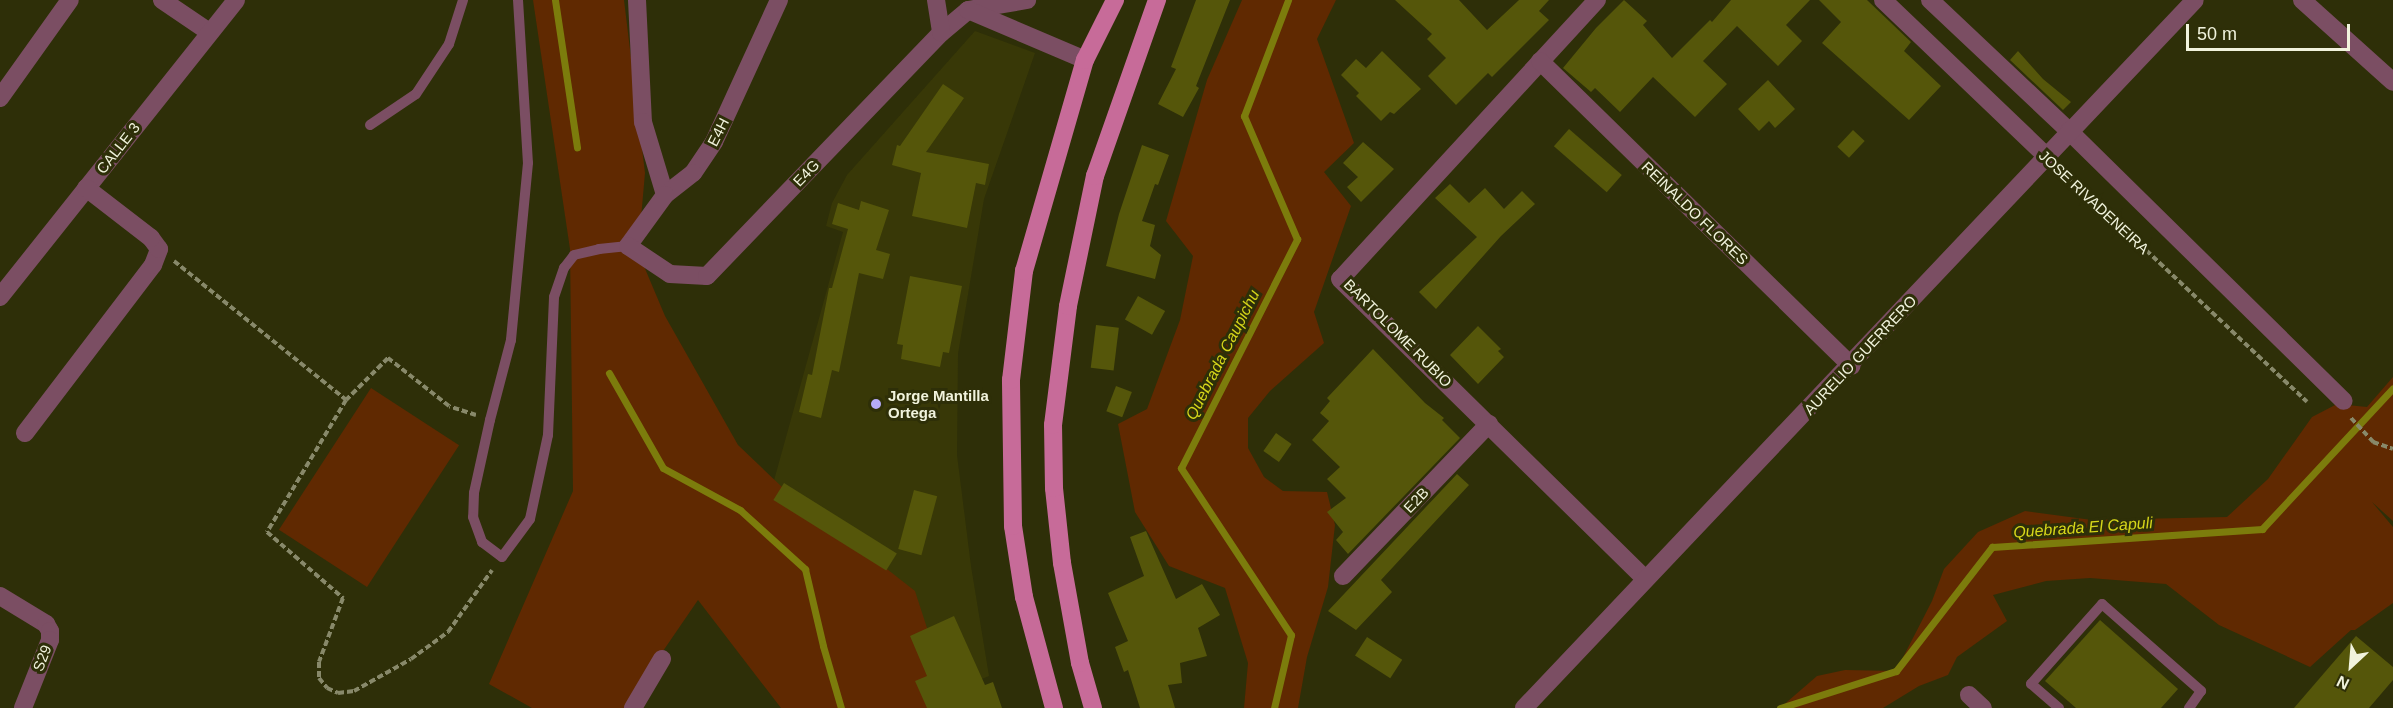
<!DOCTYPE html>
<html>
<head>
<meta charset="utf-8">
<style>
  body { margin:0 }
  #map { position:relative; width:2393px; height:708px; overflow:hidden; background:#2e2f08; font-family:Helvetica,sans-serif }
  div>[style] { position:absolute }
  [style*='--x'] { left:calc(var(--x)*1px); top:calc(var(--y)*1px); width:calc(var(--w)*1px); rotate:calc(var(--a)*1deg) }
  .built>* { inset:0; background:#383807 }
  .green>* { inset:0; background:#602901; transform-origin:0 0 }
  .stream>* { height:7px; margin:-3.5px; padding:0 3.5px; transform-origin:3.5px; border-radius:3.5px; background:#7c7c0c }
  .building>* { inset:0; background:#55560a; transform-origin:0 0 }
  .path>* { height:4px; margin-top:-2px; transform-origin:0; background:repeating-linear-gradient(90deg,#88896a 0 6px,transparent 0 9px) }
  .service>* { height:10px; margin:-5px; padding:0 5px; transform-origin:5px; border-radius:5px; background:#7b4e63 }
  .minor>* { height:18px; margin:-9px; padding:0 9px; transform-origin:9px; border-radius:9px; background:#7b4e63 }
  .primary>* { height:18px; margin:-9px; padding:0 9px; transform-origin:9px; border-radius:9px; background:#c76b99 }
  .dots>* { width:16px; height:16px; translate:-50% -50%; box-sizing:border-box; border:3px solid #2e2f08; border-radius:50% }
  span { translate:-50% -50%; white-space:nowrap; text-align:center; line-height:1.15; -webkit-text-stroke:6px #2e2f08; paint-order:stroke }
  .street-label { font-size:15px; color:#f1f3dd }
  .poi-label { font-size:15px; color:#f1f3dd; font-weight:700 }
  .left { translate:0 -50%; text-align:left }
  .water-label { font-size:16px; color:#d6d61a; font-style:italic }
  .north { position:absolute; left:2321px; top:636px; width:60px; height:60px; -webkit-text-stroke:4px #2e2f08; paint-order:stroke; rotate:206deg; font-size:16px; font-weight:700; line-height:24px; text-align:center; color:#f1f3dd }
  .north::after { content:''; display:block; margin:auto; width:21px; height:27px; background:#f1f3dd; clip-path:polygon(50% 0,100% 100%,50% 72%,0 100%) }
  .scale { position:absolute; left:2186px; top:24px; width:164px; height:27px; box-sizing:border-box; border:3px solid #f1f3dd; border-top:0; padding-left:8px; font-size:18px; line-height:21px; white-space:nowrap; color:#f1f3dd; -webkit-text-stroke:4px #2e2f08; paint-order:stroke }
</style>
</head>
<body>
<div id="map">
  <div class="built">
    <i style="clip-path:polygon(975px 31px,1035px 53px,984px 199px,958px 354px,957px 455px,971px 566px,989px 676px,912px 708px,768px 502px,843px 232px,826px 226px,832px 203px,847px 175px)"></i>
  </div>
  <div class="green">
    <i style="clip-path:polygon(533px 0,624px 0,645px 173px,638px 252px,665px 316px,738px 445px,781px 486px,915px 591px,953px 708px,781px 708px,698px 600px,624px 708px,532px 708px,489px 684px,573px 491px,570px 249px)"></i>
    <i style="clip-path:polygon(1242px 0,1336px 0,1317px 39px,1354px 143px,1324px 172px,1351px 206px,1314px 312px,1324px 343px,1270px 391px,1248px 418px,1248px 448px,1264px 477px,1283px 491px,1327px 492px,1335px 525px,1328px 587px,1307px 657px,1298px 708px,1244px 708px,1248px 663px,1225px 588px,1169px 566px,1135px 512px,1118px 424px,1147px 409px,1180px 320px,1193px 256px,1166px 221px,1207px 80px)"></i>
    <i style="clip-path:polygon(2393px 377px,2393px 521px,2372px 502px,2393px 527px,2393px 603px,2355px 630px,2351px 630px,2310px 667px,2219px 625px,2166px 584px,2090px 578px,2046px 581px,1993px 595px,2007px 621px,1957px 657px,1948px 675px,1919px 686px,1883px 708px,1780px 708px,1817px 676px,1845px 670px,1896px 671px,1932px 601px,1944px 569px,1978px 532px,2025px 511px,2092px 520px,2227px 517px,2268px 479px,2312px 417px,2337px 404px,2367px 407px)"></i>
    <i style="left:371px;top:388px;width:105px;height:169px;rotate:33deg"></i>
  </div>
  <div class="stream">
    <i style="--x:555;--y:0;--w:149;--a:81.5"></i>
    <i style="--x:609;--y:373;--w:109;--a:60.4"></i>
    <i style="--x:663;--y:468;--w:88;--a:28.6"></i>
    <i style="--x:740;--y:510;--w:88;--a:42.2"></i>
    <i style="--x:805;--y:569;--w:79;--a:76.8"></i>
    <i style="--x:823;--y:646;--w:65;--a:73.8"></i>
    <i style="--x:1274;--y:708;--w:75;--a:-76.9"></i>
    <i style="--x:1291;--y:635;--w:200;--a:-123.4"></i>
    <i style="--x:1181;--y:468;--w:257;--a:-63.1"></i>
    <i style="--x:1297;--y:239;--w:134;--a:-113.3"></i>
    <i style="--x:1244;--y:116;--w:124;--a:-69.2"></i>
    <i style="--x:1780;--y:708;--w:122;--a:-17.7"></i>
    <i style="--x:1896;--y:671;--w:157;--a:-52.3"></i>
    <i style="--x:1992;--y:547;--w:271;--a:-3.8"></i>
    <i style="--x:2262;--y:529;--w:192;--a:-47.1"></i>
  </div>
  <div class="building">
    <i style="clip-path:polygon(1196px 0,1230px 0,1196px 86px,1199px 88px,1183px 117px,1158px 104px,1176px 69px,1171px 67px)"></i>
    <i style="clip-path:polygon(1395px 0,1459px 0,1487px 30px,1519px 0,1549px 0,1539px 11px,1549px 20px,1492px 77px,1488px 73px,1456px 105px,1428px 76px,1446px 58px,1427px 39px,1432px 34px)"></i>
    <i style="clip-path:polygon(1624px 0,1647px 21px,1643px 25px,1672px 58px,1710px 20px,1712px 22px,1731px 0,1810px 0,1786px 25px,1802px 41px,1778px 66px,1737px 26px,1703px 61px,1727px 84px,1695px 117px,1653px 77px,1620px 112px,1595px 88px,1591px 92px,1563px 68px,1596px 28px)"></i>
    <i style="clip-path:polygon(1819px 0,1867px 0,1911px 42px,1904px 51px,1941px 86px,1909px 120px,1822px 43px,1841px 22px)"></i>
    <i style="clip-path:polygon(1382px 51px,1421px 89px,1394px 114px,1390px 112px,1381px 121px,1356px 96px,1359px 93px,1341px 75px,1356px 59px,1366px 68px)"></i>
    <i style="clip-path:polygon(2018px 51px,2043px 79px,2071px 102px,2063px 110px,2010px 60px)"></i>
    <i style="clip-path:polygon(1768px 80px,1795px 109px,1775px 128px,1769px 121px,1759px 131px,1738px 109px)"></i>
    <i style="clip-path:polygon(943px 84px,964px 98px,926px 152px,989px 164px,985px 185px,976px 183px,967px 228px,912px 216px,921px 173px,892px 165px,897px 145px,900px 146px)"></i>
    <i style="left:1569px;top:129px;width:70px;height:23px;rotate:41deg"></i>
    <i style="left:1853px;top:130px;width:16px;height:23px;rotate:43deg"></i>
    <i style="clip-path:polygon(1363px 142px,1394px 169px,1361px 202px,1347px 187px,1358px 177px,1343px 163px)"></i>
    <i style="clip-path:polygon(1142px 145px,1169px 155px,1158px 185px,1155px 184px,1142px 221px,1155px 225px,1150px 246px,1161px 255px,1155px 279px,1106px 266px,1119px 214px)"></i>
    <i style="clip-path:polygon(1450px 184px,1469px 203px,1485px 188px,1504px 209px,1522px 191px,1535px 204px,1501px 236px,1436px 309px,1419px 292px,1477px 237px,1435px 198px)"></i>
    <i style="clip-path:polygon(861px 201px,889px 210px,876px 250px,890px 254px,883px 279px,859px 273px,839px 372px,832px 370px,821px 418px,799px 412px,808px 374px,812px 375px,829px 288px,832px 288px,848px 229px,832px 224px,838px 203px,859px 210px)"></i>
    <i style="clip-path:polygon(910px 276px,962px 286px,949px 353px,943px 352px,940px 367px,901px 359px,903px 345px,897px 344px)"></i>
    <i style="left:1138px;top:296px;width:31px;height:27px;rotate:29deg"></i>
    <i style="left:1096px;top:325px;width:23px;height:43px;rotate:7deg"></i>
    <i style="clip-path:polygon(1478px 326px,1501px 349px,1498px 351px,1504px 357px,1478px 384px,1450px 355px)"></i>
    <i style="clip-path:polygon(1373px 349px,1425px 403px,1444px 418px,1442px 420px,1460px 438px,1348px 554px,1336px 540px,1343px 532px,1327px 512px,1346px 498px,1327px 479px,1340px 467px,1312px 440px,1329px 421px,1320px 413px,1330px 401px,1327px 398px)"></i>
    <i style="left:1116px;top:386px;width:17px;height:27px;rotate:21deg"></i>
    <i style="left:1276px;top:433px;width:19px;height:22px;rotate:35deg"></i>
    <i style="clip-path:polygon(1457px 474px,1469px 485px,1381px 580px,1392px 592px,1356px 630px,1328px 611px)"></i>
    <i style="left:784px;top:483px;width:133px;height:20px;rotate:32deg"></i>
    <i style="left:914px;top:490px;width:24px;height:61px;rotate:15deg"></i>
    <i style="clip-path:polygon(1146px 531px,1176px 599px,1202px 584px,1220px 615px,1198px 628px,1207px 656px,1180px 663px,1182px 683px,1168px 685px,1175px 708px,1140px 708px,1128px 670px,1124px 672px,1115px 647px,1128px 641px,1108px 593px,1144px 576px,1130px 537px)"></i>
    <i style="clip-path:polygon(954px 616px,985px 685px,993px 682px,1002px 708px,927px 708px,915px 681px,927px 676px,910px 636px)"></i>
    <i style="clip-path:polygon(2100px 620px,2178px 689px,2161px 708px,2076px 708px,2045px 681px)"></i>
    <i style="clip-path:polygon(2356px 636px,2393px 667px,2393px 680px,2369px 708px,2294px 708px)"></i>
    <i style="left:1367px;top:637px;width:42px;height:22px;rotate:33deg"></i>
  </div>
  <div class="path">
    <i style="--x:2061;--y:170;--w:338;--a:43.3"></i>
    <i style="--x:174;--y:261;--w:221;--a:38.9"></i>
    <i style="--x:476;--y:415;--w:28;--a:-162"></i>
    <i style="--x:449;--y:406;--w:78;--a:-141.8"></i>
    <i style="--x:388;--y:358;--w:59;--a:135"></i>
    <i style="--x:346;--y:400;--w:154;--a:120.9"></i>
    <i style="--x:267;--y:532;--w:101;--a:41"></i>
    <i style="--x:343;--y:598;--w:68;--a:110.6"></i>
    <i style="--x:319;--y:662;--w:16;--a:90"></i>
    <i style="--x:319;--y:678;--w:13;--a:51"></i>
    <i style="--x:327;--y:688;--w:12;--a:24"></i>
    <i style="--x:338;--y:693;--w:16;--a:-7"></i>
    <i style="--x:354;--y:691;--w:65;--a:-29.3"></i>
    <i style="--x:411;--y:659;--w:46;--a:-36.1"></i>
    <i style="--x:448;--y:632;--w:76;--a:-54.6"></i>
    <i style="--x:2351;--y:418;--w:33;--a:47"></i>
    <i style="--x:2373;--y:442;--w:21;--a:19"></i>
  </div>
  <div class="service">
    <i style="--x:518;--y:0;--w:163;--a:86.5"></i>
    <i style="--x:528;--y:163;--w:178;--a:95.5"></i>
    <i style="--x:511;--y:340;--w:83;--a:104.7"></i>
    <i style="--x:490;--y:420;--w:75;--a:102.4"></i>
    <i style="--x:474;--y:493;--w:24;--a:92"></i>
    <i style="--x:473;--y:517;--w:27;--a:70"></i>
    <i style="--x:482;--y:542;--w:25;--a:37"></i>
    <i style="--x:502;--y:557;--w:47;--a:-53.6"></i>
    <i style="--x:530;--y:519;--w:86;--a:-77.9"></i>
    <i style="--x:548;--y:435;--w:138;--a:-87.5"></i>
    <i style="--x:554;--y:297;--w:31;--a:-71"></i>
    <i style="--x:564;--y:268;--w:16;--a:-52"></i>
    <i style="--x:574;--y:255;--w:26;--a:-13"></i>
    <i style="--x:599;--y:249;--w:29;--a:-6"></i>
    <i style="--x:370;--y:125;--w:55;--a:-34"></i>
    <i style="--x:416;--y:94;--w:60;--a:-56.6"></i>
    <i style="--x:449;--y:44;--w:46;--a:-72.3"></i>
    <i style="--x:2059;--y:708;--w:37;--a:-139"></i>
    <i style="--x:2031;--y:684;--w:107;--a:-48.4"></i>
    <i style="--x:2102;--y:604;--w:132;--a:41.3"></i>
    <i style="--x:2201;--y:691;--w:21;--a:125"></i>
  </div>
  <div class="minor">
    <i style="--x:162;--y:0;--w:57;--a:34.2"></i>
    <i style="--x:637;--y:0;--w:122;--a:87.2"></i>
    <i style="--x:643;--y:122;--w:76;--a:73.2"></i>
    <i style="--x:779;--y:0;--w:156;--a:114.6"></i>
    <i style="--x:714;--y:142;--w:37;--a:124"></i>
    <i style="--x:693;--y:173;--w:36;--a:142"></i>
    <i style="--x:665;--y:195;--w:63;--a:126"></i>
    <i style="--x:628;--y:246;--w:50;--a:33.7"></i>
    <i style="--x:670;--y:274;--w:37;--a:3"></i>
    <i style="--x:707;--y:276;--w:337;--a:-46.1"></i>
    <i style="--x:941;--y:33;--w:35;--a:-40"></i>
    <i style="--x:968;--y:10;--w:60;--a:-9.6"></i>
    <i style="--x:936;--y:0;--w:33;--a:81"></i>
    <i style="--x:1597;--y:0;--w:379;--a:132.6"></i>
    <i style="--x:1340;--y:279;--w:426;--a:44.5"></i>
    <i style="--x:1883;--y:0;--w:226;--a:43.7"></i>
    <i style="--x:1930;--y:0;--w:191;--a:43.3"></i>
    <i style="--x:2069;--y:131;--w:385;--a:44.5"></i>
    <i style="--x:2302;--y:0;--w:122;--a:42"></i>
    <i style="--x:968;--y:10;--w:127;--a:23.1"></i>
    <i style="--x:1540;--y:61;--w:436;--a:44.4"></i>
    <i style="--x:0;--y:98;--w:120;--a:-54.5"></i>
    <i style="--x:0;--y:297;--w:379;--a:-51.5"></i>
    <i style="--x:25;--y:433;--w:211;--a:-52.7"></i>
    <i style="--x:153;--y:265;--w:17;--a:-69"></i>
    <i style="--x:159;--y:249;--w:14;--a:-126"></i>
    <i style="--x:151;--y:238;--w:82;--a:-142.4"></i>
    <i style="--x:1343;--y:576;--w:211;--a:-46.2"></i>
    <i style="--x:0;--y:596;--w:54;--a:31.3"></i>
    <i style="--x:46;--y:624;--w:8;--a:60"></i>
    <i style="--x:50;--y:631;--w:9;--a:90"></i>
    <i style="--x:50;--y:640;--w:73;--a:111.7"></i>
    <i style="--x:1969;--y:695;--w:19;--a:43"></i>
    <i style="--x:633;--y:708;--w:57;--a:-59.4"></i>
    <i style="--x:1524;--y:708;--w:975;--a:-46.54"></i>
  </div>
  <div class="primary">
    <i style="--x:1054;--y:708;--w:115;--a:-105.1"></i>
    <i style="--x:1024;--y:597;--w:72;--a:-98.8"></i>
    <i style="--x:1013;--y:526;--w:146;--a:-90.8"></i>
    <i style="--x:1011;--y:380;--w:110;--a:-83.2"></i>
    <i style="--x:1024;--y:271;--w:220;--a:-73.9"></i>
    <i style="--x:1085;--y:60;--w:67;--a:-63.4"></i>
    <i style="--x:1093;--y:708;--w:47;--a:-106.1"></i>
    <i style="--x:1080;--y:663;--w:102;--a:-100.2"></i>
    <i style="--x:1062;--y:563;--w:75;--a:-96.1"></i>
    <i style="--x:1054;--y:488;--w:63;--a:-90.9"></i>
    <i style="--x:1053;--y:425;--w:120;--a:-82.8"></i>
    <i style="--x:1068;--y:306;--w:133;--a:-78.3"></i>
    <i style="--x:1095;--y:176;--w:187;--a:-70.6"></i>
  </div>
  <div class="dots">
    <i style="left:876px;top:404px;background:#b6acf8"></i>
  </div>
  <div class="street-label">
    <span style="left:718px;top:132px;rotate:-63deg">E4H</span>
    <span style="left:118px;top:148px;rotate:-52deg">CALLE 3</span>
    <span style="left:806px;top:173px;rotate:-46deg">E4G</span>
    <span style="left:2094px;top:202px;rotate:43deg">JOSE RIVADENEIRA</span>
    <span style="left:1695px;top:213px;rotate:44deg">REINALDO FLORES</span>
    <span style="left:1398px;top:333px;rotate:45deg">BARTOLOME RUBIO</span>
    <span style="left:1860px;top:355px;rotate:-47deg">AURELIO GUERRERO</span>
    <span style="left:1416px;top:500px;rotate:-46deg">E2B</span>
    <span style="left:42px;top:658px;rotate:-69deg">S29</span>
  </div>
  <div class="poi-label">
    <span class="left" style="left:888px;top:404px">Jorge Mantilla<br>Ortega</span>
  </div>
  <div class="water-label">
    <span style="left:1223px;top:355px;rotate:-63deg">Quebrada Caupichu</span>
    <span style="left:2083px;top:528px;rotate:-4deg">Quebrada El Capuli</span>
  </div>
  <div class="north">N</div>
  <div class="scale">50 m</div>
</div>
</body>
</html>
